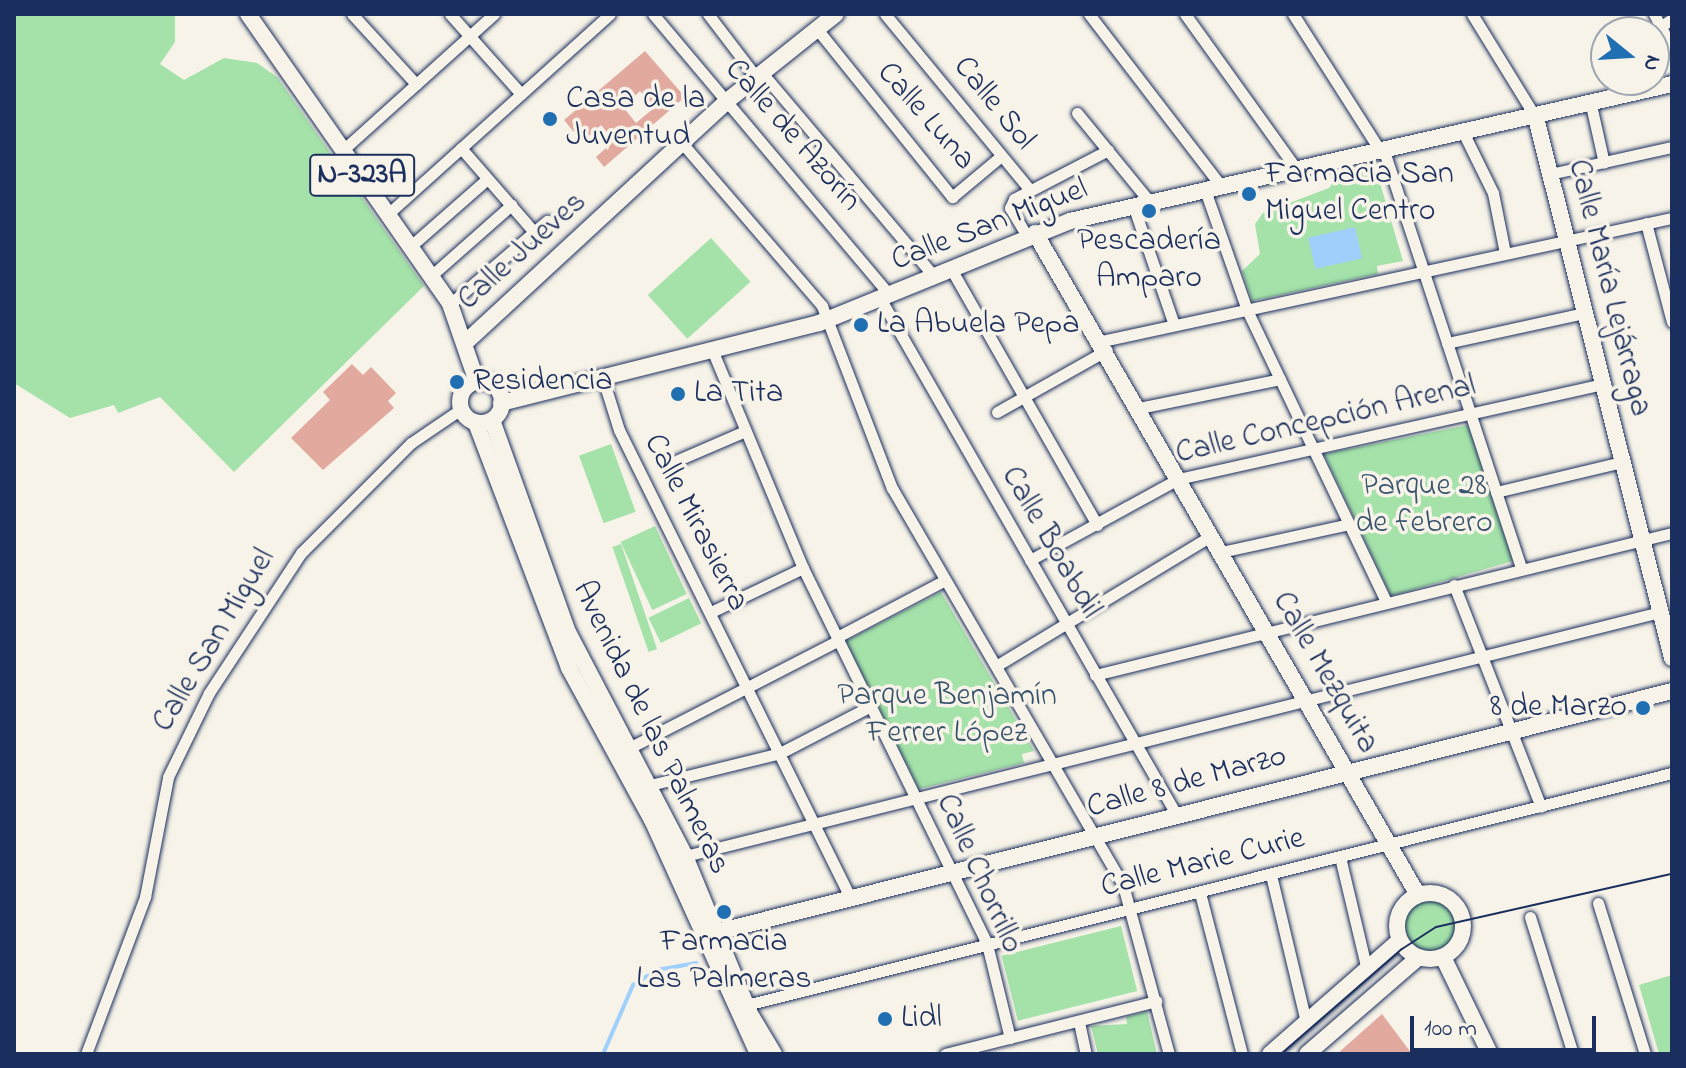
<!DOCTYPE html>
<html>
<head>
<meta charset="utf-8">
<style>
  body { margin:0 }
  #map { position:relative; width:1686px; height:1068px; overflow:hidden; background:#f7f3e8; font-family:"Indie Flower",sans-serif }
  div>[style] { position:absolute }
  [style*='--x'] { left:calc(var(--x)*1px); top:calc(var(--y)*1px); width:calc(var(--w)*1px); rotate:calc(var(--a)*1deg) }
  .green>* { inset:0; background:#a5e2a9; transform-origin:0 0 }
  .round { border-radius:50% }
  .water>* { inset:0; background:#9fd0fc; transform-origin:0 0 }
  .stream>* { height:4px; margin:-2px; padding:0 2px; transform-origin:2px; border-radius:2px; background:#9fd0fc }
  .building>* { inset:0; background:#e2a99f }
  .roads { filter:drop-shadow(0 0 2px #1b2f5e) drop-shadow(0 0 2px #1b2f5e) }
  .street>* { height:11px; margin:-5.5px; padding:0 5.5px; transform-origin:5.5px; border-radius:5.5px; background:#f7f3e8 }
  .secondary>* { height:16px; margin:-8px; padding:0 8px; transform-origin:8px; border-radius:8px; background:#f7f3e8 }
  .secondary>.ring { margin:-8px; padding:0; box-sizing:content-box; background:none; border:16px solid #f7f3e8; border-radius:50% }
  .primary>* { height:16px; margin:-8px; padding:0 8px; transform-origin:8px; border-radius:8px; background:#f7f3e8 }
  .primary>.ring { margin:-8px; padding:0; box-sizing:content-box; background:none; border:16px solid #f7f3e8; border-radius:50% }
  .tram>* { height:2px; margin:-1px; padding:0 1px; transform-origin:1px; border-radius:1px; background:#1b2f5e }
  .dots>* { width:22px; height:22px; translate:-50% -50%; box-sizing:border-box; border:4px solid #f7f3e8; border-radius:50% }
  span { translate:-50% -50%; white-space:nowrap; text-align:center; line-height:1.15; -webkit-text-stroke:7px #f7f3e8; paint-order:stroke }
  .shield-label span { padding:2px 6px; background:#f7f3e8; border:2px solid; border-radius:6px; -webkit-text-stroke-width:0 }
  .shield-label { font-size:30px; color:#1b2f5e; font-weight:700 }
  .poi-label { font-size:32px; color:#1b2f5e }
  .left { translate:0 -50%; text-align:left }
  .right { translate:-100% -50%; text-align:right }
  .street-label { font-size:32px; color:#1b2f5e }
  .park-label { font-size:32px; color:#37536d }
  .frame { position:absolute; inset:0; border:16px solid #1b2f5e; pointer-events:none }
  .north { position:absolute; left:1590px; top:16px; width:80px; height:80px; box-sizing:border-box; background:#f7f3e8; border:2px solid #9fa5b1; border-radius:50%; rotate:108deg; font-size:22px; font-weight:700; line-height:32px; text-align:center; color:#1b2f5e }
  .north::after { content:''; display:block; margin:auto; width:28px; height:36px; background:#1f6fb2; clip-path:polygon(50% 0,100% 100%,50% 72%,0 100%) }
  .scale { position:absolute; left:1410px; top:1016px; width:186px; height:36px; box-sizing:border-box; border:4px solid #1b2f5e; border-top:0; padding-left:10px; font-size:24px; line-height:28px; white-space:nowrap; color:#1b2f5e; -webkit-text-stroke:6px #f7f3e8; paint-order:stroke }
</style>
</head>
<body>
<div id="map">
  <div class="green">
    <i style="clip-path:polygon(14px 14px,175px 14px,175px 42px,160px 64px,184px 80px,224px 58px,257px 63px,277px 77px,424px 286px,234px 472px,160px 397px,118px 413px,114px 405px,70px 418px,14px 383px)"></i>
    <i style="clip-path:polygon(1344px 168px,1349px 174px,1372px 168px,1378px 176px,1403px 261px,1377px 266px,1378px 274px,1252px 301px,1242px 271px,1260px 254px,1255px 224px,1263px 213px,1329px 188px)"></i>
    <i style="left:711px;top:238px;width:59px;height:85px;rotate:48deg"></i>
    <i style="clip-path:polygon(1468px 425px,1513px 561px,1391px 596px,1324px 454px)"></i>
    <i style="left:611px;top:444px;width:72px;height:34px;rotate:70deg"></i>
    <i style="left:655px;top:526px;width:75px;height:38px;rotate:65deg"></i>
    <i style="left:621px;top:544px;width:111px;height:9px;rotate:71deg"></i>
    <i style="clip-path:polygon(941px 592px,1034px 751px,1022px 754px,1024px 763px,919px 789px,846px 641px)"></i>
    <i style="left:689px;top:598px;width:28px;height:45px;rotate:64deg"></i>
    <i class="round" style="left:1403px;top:899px;width:54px;height:54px"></i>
    <i style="left:1121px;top:926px;width:67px;height:123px;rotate:76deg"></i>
    <i style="clip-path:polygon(1672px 975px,1672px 1054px,1659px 1054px,1639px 985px)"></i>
    <i style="clip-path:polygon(1147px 1011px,1157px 1054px,1098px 1054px,1091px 1026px,1127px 1024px,1126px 1017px)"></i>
  </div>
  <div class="water">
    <i style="left:1355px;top:227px;width:32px;height:48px;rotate:77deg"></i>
  </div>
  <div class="stream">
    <i style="--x:603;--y:1054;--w:75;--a:-66.5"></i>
    <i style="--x:633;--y:985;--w:28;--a:-32"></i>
    <i style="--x:657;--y:970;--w:40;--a:-10"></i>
  </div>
  <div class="building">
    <i style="clip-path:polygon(evenodd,645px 51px,685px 97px,604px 167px,596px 157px,614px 141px,601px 125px,582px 142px,564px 120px,645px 51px,640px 91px,654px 108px,636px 123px,623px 107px,640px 91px)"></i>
    <i style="clip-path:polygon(352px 364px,363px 375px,371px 367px,396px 393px,388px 401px,394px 408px,323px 470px,291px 438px,330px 400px,323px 392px)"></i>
    <i style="clip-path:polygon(1382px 1014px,1412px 1054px,1337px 1054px)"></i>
  </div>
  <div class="roads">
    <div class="street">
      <i style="--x:352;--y:14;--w:95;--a:47.6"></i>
      <i style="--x:450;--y:14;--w:107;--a:48.4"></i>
      <i style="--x:653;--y:14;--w:366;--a:49.9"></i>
      <i style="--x:708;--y:14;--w:81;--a:52.6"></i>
      <i style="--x:885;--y:14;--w:228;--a:50.5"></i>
      <i style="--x:1089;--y:14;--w:217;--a:52.5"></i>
      <i style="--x:1185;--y:14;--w:192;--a:54.3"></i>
      <i style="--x:1293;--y:14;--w:164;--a:57.5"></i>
      <i style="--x:1472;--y:14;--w:122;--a:58.4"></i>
      <i style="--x:1654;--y:14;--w:38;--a:62"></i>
      <i style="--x:1660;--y:27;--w:14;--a:-34"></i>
      <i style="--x:817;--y:29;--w:216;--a:51.2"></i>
      <i style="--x:952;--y:197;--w:64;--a:-39.9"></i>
      <i style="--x:763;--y:74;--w:265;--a:49.8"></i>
      <i style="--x:1591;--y:105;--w:59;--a:77.4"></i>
      <i style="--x:1077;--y:113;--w:114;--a:50.7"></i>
      <i style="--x:1464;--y:134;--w:66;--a:63.8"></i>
      <i style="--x:1493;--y:193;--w:61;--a:78.7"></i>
      <i style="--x:682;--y:143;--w:215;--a:49.3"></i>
      <i style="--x:822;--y:306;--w:195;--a:69"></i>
      <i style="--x:892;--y:488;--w:459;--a:59.8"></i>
      <i style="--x:1123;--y:885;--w:175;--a:74.8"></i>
      <i style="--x:461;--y:148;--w:111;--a:49"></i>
      <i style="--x:344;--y:149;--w:202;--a:-42"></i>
      <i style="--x:1384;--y:151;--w:439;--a:71.8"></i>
      <i style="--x:1550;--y:174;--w:125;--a:-12.5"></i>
      <i style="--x:1205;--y:190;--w:127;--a:70.7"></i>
      <i style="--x:1247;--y:310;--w:323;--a:64.5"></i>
      <i style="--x:1133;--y:205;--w:127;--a:71.1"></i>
      <i style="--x:389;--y:213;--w:297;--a:-42"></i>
      <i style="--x:1646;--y:223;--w:102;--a:75.3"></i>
      <i style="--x:1027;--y:236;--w:33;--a:-121"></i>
      <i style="--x:1010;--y:208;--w:10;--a:-66"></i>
      <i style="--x:1014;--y:199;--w:106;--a:-27.5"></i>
      <i style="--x:412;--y:245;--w:100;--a:-41.3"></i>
      <i style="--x:950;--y:267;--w:297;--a:60.3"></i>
      <i style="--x:432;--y:275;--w:106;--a:-41.5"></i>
      <i style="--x:880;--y:298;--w:595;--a:60.16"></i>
      <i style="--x:450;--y:304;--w:128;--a:-40.6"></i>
      <i style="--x:1102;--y:341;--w:583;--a:-12.18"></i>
      <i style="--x:1447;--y:343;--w:141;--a:-12.3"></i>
      <i style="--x:713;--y:352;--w:234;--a:67.4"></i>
      <i style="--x:803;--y:568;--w:419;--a:63.9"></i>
      <i style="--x:987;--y:944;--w:97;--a:76.3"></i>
      <i style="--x:603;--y:379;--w:53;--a:72.6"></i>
      <i style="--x:619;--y:430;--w:521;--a:63.68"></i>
      <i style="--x:1139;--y:408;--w:144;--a:-11.6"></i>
      <i style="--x:997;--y:412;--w:126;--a:-29.4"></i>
      <i style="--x:678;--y:460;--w:71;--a:-23.3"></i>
      <i style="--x:1496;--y:492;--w:130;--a:-13.4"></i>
      <i style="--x:1221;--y:552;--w:131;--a:-12.3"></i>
      <i style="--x:1030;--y:560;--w:169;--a:-28.7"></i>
      <i style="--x:1178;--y:479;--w:435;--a:-12.6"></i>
      <i style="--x:1454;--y:585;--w:238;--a:68.6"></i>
      <i style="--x:711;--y:612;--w:102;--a:-25.6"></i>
      <i style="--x:837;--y:637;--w:122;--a:-27.8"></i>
      <i style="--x:996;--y:666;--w:251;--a:-31.2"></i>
      <i style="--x:1095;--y:675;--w:594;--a:-13.83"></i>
      <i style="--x:629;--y:748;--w:236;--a:-27.2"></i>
      <i style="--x:650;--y:785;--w:134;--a:-13.8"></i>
      <i style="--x:780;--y:753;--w:102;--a:-27.3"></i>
      <i style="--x:685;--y:856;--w:1005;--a:-14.05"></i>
      <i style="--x:1340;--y:857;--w:116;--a:76.6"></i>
      <i style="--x:1271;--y:875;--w:151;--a:76.6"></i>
      <i style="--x:1200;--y:893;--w:166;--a:75.4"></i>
      <i style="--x:1598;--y:903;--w:158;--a:72.7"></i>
      <i style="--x:1530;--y:917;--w:144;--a:72.6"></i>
      <i style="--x:746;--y:1005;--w:955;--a:-14.07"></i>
      <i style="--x:1079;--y:1022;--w:33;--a:78"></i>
      <i style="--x:86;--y:1054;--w:168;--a:-69.4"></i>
      <i style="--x:145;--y:897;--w:122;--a:-79.1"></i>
      <i style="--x:168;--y:777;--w:93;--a:-64"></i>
      <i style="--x:209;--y:693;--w:168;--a:-56.7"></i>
      <i style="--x:301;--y:553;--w:156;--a:-45"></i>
      <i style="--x:411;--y:443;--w:60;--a:-34.2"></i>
      <i style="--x:945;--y:1054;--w:218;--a:-14.1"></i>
    </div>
    <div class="secondary">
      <i style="--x:1536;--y:118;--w:557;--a:75.86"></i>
      <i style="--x:1035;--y:233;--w:765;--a:59.95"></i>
      <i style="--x:501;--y:403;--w:328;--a:-14.1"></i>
      <i style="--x:819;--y:323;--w:271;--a:-22.1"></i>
      <i style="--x:1070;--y:221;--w:617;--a:-12.82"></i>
      <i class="ring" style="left:1397px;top:893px;width:50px;height:50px"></i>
      <i style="--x:717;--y:932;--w:985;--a:-14.16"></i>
      <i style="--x:1443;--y:957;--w:108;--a:64.1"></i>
      <i style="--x:1270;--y:1054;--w:171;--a:-41.2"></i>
      <i style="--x:1307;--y:1054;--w:147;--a:-40.9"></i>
    </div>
    <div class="primary">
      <i style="--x:248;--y:14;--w:353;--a:55.1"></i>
      <i style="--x:450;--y:304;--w:83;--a:70.9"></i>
      <i style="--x:466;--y:342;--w:355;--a:-42.7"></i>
      <i style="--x:727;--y:101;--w:139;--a:-38.6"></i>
      <i class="ring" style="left:460px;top:381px;width:26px;height:26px"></i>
      <i style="--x:492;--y:420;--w:225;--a:70.3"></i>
      <i style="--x:568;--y:632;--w:253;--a:62.4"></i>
      <i style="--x:685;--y:856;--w:169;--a:67.7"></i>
      <i style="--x:749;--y:1012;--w:49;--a:59.2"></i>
      <i style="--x:476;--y:423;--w:262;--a:69.2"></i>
      <i style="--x:569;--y:668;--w:173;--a:61.4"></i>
      <i style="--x:652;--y:820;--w:257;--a:65.6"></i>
    </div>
  </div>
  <div class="tram">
    <i style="--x:1281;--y:1054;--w:160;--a:-41"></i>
    <i style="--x:1402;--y:949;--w:40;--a:-32.9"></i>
    <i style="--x:1436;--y:927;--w:242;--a:-12.7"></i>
  </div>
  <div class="dots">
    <i style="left:550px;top:119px;background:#1f6fb2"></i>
    <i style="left:1249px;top:194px;background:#1f6fb2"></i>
    <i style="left:1149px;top:211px;background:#1f6fb2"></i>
    <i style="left:861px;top:325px;background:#1f6fb2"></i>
    <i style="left:457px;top:382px;background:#1f6fb2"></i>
    <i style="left:678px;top:394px;background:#1f6fb2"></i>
    <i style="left:1643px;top:708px;background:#1f6fb2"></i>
    <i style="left:724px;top:912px;background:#1f6fb2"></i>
    <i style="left:885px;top:1019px;background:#1f6fb2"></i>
  </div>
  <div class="shield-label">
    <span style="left:362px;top:175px">N-323A</span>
  </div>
  <div class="poi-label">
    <span class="left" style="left:566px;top:119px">Casa de la<br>Juventud</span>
    <span class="left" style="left:1265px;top:194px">Farmacia San<br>Miguel Centro</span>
    <span style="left:1149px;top:261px">Pescadería<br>Amparo</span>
    <span class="left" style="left:877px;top:325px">La Abuela Pepa</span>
    <span class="left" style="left:473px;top:382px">Residencia</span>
    <span class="left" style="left:694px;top:394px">La Tita</span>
    <span class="right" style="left:1627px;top:708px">8 de Marzo</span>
    <span style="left:724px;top:962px">Farmacia<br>Las Palmeras</span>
    <span class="left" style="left:901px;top:1019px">Lidl</span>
  </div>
  <div class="street-label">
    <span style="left:993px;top:104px;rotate:51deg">Calle Sol</span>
    <span style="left:925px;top:117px;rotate:49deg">Calle Luna</span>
    <span style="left:792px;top:136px;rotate:49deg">Calle de Azorín</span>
    <span style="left:990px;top:226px;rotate:-21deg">Calle San Miguel</span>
    <span style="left:523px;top:252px;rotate:-42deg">Calle Jueves</span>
    <span style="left:1608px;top:288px;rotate:76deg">Calle María Lejárraga</span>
    <span style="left:1326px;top:421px;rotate:-13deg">Calle Concepción Arenal</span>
    <span style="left:695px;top:523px;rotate:63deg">Calle Mirasierra</span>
    <span style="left:1050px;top:543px;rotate:60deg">Calle Boabdil</span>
    <span style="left:215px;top:641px;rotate:-59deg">Calle San Miguel</span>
    <span style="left:1324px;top:673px;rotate:60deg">Calle Mezquita</span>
    <span style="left:650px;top:728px;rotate:64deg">Avenida de las Palmeras</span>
    <span style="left:1187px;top:783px;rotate:-15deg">Calle 8 de Marzo</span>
    <span style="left:1203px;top:864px;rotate:-14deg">Calle Marie Curie</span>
    <span style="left:978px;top:874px;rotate:66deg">Calle Chorrillo</span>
  </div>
  <div class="park-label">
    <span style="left:1424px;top:506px">Parque 28<br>de febrero</span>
    <span style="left:947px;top:716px">Parque Benjamín<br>Ferrer López</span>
  </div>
  <div class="frame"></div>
  <div class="north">N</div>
  <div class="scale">100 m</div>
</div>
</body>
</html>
